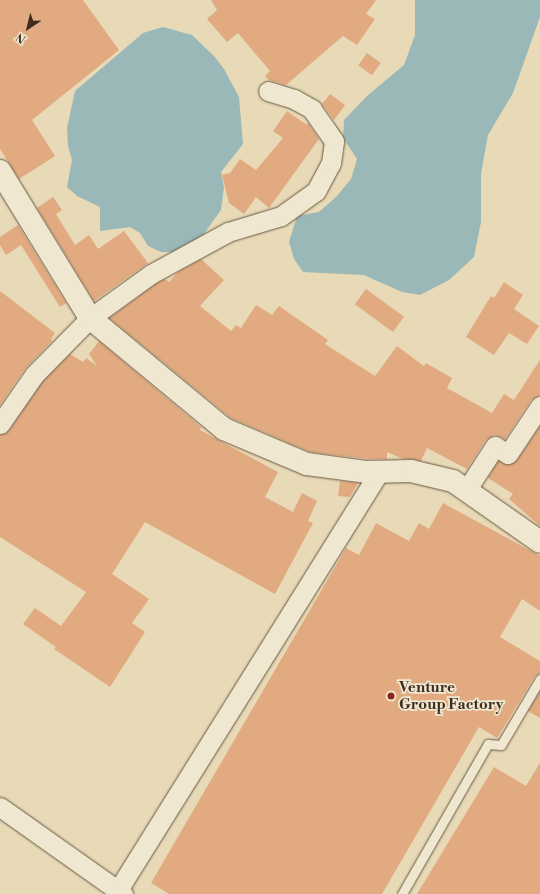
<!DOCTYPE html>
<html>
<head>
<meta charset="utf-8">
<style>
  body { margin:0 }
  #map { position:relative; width:540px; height:894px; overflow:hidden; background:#e8dab6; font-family:"Libre Bodoni",serif }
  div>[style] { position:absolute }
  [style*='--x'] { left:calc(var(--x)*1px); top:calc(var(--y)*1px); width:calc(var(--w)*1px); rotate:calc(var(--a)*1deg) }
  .water>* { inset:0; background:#9ab8b7 }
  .building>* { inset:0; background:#e1aa81; transform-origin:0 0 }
  .roads { filter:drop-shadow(0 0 1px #685845) drop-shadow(0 0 1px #685845) }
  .lane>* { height:9px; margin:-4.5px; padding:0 4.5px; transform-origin:4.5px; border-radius:4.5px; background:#f0e7d0 }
  .street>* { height:19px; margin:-9.5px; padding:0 9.5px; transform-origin:9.5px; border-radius:9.5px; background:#f0e7d0 }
  .secondary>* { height:22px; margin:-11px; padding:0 11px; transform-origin:11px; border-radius:11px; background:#f0e7d0 }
  .dots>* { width:11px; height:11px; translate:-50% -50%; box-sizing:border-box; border:2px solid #f0e7d0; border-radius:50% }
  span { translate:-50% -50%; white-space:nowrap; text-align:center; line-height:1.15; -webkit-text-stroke:3.5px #f0e7d0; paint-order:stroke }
  .poi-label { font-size:15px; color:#3e2c1f; font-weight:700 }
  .left { translate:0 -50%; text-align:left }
  .north { position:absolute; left:8px; top:8px; width:40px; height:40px; -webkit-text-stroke:3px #f0e7d0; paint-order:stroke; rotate:215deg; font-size:11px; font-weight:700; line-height:16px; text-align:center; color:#3e2c1f }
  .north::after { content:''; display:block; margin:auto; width:14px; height:18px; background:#3e2c1f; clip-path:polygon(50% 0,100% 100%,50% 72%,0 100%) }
</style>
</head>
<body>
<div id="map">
  <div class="water">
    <i style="clip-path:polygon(415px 0,540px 0,540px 17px,513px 93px,488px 135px,481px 174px,481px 222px,474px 257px,449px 280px,420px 295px,402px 292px,364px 275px,303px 272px,294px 259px,289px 242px,297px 216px,319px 212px,337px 196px,351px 179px,357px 159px,343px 138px,344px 120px,367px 96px,404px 65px,415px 35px)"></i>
    <i style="clip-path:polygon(163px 27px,192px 35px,214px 56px,224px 69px,239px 97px,243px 144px,221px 172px,224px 187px,221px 210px,203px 235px,173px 252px,161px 252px,148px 246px,140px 233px,130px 227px,100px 231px,100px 207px,77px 196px,67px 187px,72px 160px,68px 146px,67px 128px,75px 91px,143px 33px)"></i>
  </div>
  <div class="building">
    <i style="clip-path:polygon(0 0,83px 0,119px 50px,32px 120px,55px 156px,19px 179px,0 149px)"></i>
    <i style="clip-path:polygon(211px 0,376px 0,366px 14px,375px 19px,357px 45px,343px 36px,286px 85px,269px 80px,265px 76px,270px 71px,238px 33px,227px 42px,207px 19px,217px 10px)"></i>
    <i style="left:367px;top:53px;width:17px;height:15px;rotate:36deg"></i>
    <i style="clip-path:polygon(330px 94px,345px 105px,334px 120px,322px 104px)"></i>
    <i style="clip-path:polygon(287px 111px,307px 125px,308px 123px,319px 139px,269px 208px,256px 197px,244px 214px,229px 203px,222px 175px,230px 173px,240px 159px,256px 170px,283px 138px,273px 131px)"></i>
    <i style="clip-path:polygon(53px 197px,62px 210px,56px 214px,75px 245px,89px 235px,98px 249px,124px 231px,148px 263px,94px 301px,37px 208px)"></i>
    <i style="clip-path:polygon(18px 225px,66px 303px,60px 307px,21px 245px,6px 255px,0 245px,0 237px)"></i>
    <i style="clip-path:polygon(201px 259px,224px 280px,200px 306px,231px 331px,236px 325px,241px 328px,256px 305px,272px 315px,279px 306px,328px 340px,325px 344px,375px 376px,397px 346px,424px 366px,426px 363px,452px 378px,447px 388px,492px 413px,504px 394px,514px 400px,540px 360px,540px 395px,531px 400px,505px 439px,495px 435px,486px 440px,467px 469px,427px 448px,421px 461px,403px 459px,387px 452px,387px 459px,368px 459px,310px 452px,231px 418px,109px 318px,157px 283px,165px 279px,169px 282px,178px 272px)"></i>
    <i style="clip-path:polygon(504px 282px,523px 295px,514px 309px,539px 326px,527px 344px,509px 333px,494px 355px,466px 337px,491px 296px,494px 298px)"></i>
    <i style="left:366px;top:289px;width:47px;height:19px;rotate:36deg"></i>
    <i style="clip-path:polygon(0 291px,55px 333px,51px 339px,52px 341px,25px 369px,0 405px)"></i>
    <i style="clip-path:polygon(99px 341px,201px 427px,200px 430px,278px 472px,265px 497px,293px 512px,302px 493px,317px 501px,308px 521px,313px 523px,275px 594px,145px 522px,112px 574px,149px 599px,132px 623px,145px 632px,110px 687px,54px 649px,56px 647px,23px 624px,35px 608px,61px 626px,86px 592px,0 537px,0 435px,9px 430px,42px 382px,70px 354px,83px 362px,86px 358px,97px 366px,89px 354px)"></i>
    <i style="clip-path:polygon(540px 426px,540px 526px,509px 499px,513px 494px,488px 478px,498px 461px,508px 465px,517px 460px)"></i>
    <i style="clip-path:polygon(340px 481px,358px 483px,350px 497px,338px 496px)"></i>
    <i style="clip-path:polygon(443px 503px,540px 556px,540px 611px,522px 599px,500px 637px,540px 661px,540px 673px,535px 676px,497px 738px,479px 727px,382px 894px,169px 894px,151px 883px,346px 548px,359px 555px,376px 523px,409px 541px,419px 523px,429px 529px)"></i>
    <i style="clip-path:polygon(540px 691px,540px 718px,528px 711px)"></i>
    <i style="clip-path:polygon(540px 763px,540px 894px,417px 894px,494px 767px,526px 786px)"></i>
  </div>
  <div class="roads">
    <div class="lane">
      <i style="--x:402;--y:894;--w:173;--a:-60.2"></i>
      <i style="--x:488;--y:744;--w:13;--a:4"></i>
      <i style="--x:501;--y:745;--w:77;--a:-59.4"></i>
    </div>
    <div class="street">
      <i style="--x:0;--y:424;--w:60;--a:-55.2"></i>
      <i style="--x:34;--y:375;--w:80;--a:-45.5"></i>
      <i style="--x:90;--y:318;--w:75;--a:-35.8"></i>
      <i style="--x:151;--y:274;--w:88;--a:-28.6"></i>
      <i style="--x:228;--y:232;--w:55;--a:-16.8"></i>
      <i style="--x:281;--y:216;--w:43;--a:-35.5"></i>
      <i style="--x:316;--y:191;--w:32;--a:-62"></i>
      <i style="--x:331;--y:163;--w:22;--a:-82"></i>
      <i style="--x:334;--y:141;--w:39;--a:-125"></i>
      <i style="--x:312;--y:109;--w:21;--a:-151"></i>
      <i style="--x:294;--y:99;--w:27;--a:-163"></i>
      <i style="--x:467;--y:489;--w:51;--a:-56.9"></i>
      <i style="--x:495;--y:446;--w:15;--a:32"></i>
      <i style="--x:508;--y:454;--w:58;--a:-56.3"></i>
      <i style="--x:0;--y:807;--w:151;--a:35.3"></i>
      <i style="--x:118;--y:890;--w:494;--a:-58"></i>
    </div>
    <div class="secondary">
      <i style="--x:0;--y:171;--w:172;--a:58.5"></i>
      <i style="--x:90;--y:318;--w:174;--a:39.6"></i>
      <i style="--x:224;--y:429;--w:90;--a:22.9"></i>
      <i style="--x:307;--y:464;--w:61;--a:7.6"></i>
      <i style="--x:367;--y:472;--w:44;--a:-1.3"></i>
      <i style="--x:411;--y:471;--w:43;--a:13.4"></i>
      <i style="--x:453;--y:481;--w:106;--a:35"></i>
    </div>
  </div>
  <div class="dots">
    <i style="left:391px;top:696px;background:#8f2418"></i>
  </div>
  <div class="poi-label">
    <span class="left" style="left:399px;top:696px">Venture<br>Group Factory</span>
  </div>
  <div class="north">N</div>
</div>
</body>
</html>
